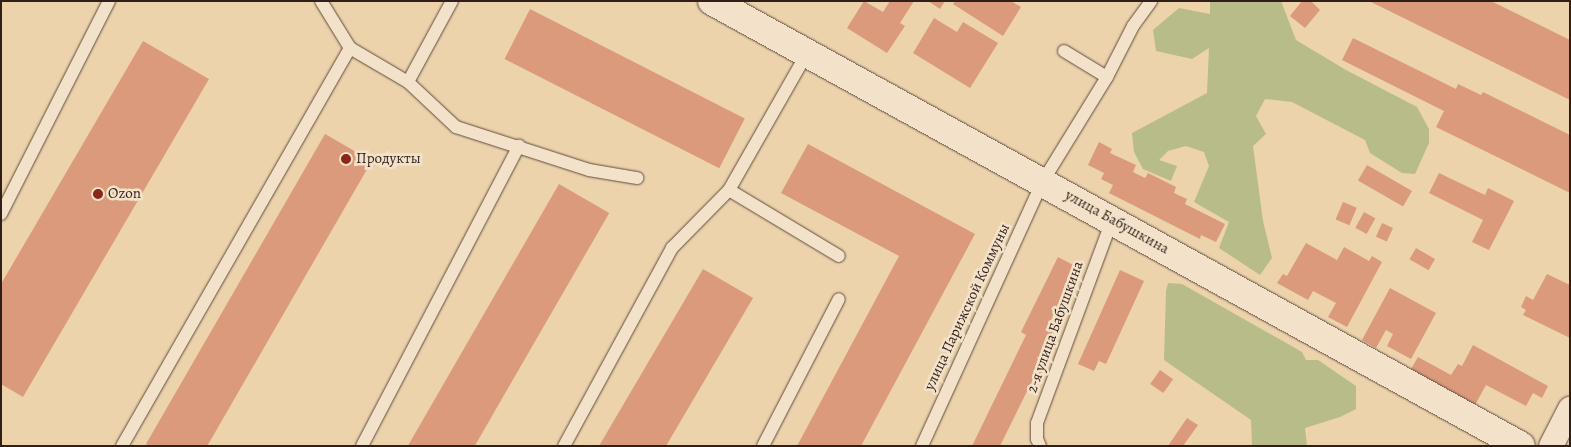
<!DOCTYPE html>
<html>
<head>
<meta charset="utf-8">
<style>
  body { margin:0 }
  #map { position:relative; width:1571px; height:447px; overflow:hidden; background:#ecd3ac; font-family:Alegreya,serif }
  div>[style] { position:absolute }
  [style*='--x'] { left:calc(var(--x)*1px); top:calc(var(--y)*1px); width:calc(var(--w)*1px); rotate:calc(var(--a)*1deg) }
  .green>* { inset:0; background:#b8bc89 }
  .building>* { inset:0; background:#da9a7b; transform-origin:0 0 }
  .roads { filter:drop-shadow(0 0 1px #5f4b3d) drop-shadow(0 0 1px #5f4b3d) }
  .lane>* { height:12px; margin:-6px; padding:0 6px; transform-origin:6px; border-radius:6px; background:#f3e2c9 }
  .street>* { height:24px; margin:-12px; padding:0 12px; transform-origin:12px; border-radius:12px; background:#f3e2c9 }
  .secondary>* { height:28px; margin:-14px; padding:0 14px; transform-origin:14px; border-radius:14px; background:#f3e2c9 }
  .dots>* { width:14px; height:14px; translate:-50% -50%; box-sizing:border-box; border:2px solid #f3e2c9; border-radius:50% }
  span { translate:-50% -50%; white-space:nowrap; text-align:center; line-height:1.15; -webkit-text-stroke:5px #f3e2c9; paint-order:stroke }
  .poi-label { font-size:15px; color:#301e18 }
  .left { translate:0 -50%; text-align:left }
  .street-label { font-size:15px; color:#301e18 }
  .frame { position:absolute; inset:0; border:2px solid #301e18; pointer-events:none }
</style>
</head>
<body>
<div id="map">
  <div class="green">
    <i style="clip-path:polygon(1210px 1px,1281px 1px,1296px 40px,1346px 70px,1417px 107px,1429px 129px,1429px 143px,1415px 174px,1402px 173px,1370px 153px,1365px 140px,1292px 102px,1265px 99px,1256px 116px,1266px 134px,1253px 146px,1263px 221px,1272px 258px,1260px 275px,1219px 248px,1229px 222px,1194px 202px,1209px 166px,1204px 152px,1186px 146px,1168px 151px,1159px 160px,1177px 166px,1171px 181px,1143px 169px,1134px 152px,1132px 133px,1207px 93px,1209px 48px,1192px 59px,1156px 51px,1153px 30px,1179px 8px,1210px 14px)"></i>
    <i style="clip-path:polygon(1168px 283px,1182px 284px,1302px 352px,1306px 360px,1318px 360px,1356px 386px,1356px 409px,1340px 417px,1305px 428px,1307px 446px,1252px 446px,1251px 420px,1164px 360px,1166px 291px)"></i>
  </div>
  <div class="building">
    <i style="clip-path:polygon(864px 1px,883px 12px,890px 1px,914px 1px,900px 23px,905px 26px,887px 53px,847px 28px)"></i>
    <i style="clip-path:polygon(928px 1px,945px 1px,940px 9px)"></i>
    <i style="clip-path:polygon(955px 1px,1011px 1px,1021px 7px,1003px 36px,953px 4px)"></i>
    <i style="clip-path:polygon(1302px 1px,1311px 1px,1320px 10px,1305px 28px,1290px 16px)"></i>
    <i style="clip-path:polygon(1369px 1px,1491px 1px,1570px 40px,1570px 100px)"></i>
    <i style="left:530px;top:9px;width:241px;height:56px;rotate:27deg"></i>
    <i style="clip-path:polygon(934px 18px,957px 32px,963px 22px,998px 43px,970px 88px,913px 53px)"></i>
    <i style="clip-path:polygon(1353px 38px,1456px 89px,1458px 84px,1481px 95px,1483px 92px,1570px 135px,1570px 193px,1436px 127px,1444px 111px,1342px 60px)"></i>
    <i style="clip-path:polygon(143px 41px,209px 79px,23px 397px,1px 384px,1px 284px)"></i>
    <i style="left:325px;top:134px;width:54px;height:358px;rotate:30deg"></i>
    <i style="clip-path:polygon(1099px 142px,1112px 149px,1110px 153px,1136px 165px,1133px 172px,1145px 178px,1148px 173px,1176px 187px,1174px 193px,1187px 199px,1185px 204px,1225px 224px,1216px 242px,1201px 235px,1200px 239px,1109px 193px,1113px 185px,1101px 179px,1104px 173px,1088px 165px)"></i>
    <i style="clip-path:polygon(808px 144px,975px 234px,861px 446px,797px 446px,899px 256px,781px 193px)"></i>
    <i style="left:1367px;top:165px;width:52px;height:18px;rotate:30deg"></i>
    <i style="clip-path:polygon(1439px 173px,1485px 195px,1488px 188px,1514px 201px,1489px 250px,1472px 242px,1483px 220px,1429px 193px)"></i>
    <i style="left:559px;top:184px;width:58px;height:303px;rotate:30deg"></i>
    <i style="left:1343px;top:202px;width:15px;height:19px;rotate:23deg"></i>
    <i style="left:1364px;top:212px;width:13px;height:18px;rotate:29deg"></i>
    <i style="left:1382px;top:223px;width:12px;height:15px;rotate:24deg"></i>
    <i style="clip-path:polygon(1306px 243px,1337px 260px,1344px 247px,1369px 261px,1372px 256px,1382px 262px,1347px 327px,1328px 317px,1336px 303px,1313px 291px,1308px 300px,1277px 283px,1283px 274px,1287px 276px)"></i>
    <i style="left:1416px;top:248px;width:22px;height:13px;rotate:30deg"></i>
    <i style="clip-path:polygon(1058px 257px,1077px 267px,1050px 322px,1056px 325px,1048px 341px,1055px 344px,1038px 379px,1034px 377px,1000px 446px,972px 446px,1026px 335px,1021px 332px)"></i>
    <i style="clip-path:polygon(703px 269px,753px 298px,666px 446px,599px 446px)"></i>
    <i style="clip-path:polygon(1120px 270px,1144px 281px,1106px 364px,1099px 361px,1094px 371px,1078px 364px)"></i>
    <i style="clip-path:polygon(1547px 274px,1570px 285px,1570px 338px,1523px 315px,1526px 310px,1521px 307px,1526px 296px,1533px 300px)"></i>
    <i style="clip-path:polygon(1390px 288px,1436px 313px,1411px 359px,1387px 346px,1393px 334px,1386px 330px,1376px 348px,1362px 340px)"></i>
    <i style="clip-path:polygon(1473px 345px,1548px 386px,1542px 398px,1533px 393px,1526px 406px,1486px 385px,1475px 405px,1411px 369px,1418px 357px,1451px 375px,1458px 364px,1462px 366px)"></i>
    <i style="left:1160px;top:370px;width:16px;height:17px;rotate:35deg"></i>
    <i style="clip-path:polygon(1187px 418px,1198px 425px,1183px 446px,1168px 446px)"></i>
  </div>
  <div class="roads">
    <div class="lane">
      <i style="--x:350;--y:48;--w:67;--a:30.4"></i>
      <i style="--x:408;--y:82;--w:66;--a:43.2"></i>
      <i style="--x:456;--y:127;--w:140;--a:17.9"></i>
      <i style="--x:589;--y:170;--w:49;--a:9.5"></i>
      <i style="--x:1064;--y:51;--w:50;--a:31.2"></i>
      <i style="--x:408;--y:82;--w:92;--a:-61.5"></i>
      <i style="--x:729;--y:190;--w:128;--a:31"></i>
      <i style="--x:1;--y:214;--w:239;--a:-63.1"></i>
      <i style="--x:122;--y:446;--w:459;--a:-60.2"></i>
      <i style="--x:350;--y:48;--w:55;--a:-121.7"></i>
      <i style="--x:362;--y:446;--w:339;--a:-62.4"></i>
      <i style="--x:564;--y:446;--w:226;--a:-61.4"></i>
      <i style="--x:672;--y:248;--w:81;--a:-45.5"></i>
      <i style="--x:729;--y:190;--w:158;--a:-60.3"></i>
      <i style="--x:763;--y:446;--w:165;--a:-62.7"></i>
      <i style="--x:922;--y:446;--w:291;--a:-65.5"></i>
      <i style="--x:1043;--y:181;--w:122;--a:-58.4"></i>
      <i style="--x:1107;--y:77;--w:57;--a:-63"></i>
      <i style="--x:1133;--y:26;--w:31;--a:-54"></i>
      <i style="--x:1040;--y:446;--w:8;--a:-113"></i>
      <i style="--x:1037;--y:439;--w:16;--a:-90"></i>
      <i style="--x:1037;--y:423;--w:216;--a:-69.7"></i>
    </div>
    <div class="street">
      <i style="--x:1551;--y:446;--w:42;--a:-62.8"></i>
    </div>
    <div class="secondary">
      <i style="--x:712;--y:1;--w:923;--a:28.81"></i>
    </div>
  </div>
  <div class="dots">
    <i style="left:346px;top:159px;background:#8f2418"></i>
    <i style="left:98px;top:194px;background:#8f2418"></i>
  </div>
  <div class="poi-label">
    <span class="left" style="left:356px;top:159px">Продукты</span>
    <span class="left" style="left:108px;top:194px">Ozon</span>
  </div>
  <div class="street-label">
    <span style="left:1117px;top:222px;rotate:29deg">улица Бабушкина</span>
    <span style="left:967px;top:307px;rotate:-65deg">улица Парижской Коммуны</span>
    <span style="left:1055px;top:327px;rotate:-70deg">2-я улица Бабушкина</span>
  </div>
  <div class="frame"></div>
</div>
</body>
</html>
